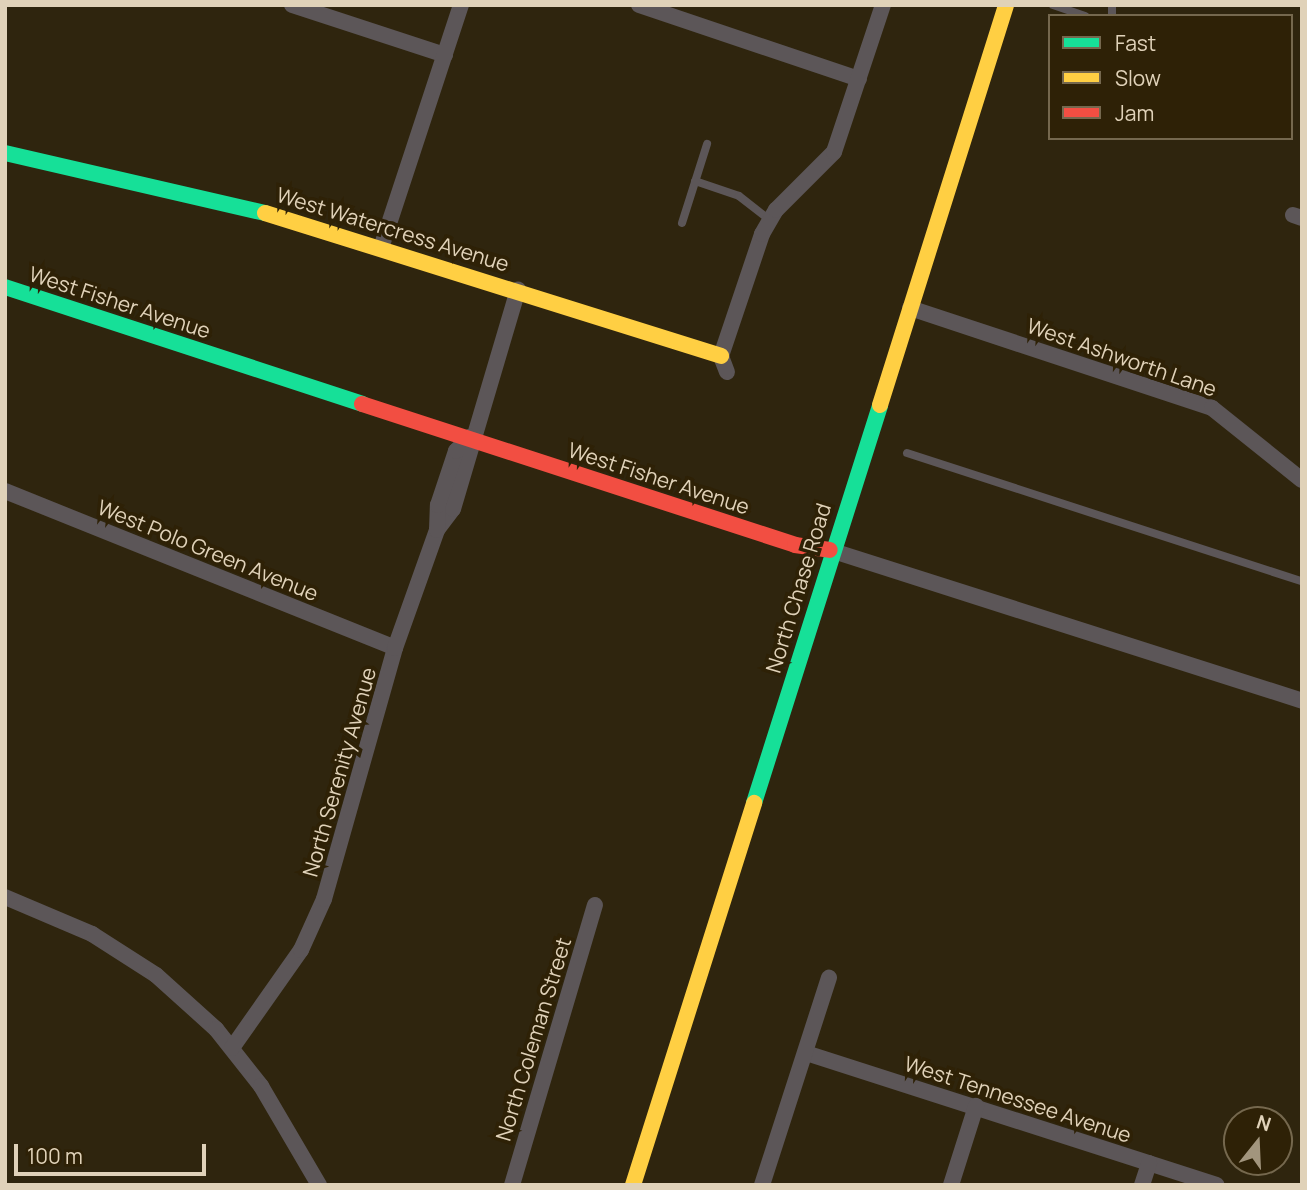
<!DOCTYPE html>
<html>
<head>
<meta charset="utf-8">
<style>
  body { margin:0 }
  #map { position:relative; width:1307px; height:1190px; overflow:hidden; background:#2f250e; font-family:Manrope,sans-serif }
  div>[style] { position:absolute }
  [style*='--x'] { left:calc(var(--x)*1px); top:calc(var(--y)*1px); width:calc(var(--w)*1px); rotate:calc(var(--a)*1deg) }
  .lane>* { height:8px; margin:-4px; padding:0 4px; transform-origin:4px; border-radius:4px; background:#5c5658 }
  .street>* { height:16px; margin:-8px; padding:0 8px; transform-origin:8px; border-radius:8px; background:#5c5658 }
  .fast>* { height:16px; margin:-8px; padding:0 8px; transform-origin:8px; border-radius:8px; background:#16e098 }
  .slow>* { height:16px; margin:-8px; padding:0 8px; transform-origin:8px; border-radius:8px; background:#ffcf43 }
  .jam>* { height:16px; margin:-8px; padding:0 8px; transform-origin:8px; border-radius:8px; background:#f24e42 }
  span { translate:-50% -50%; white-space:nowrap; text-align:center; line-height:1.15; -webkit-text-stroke:7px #2e2106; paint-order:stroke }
  .street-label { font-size:21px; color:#e0d2b9 }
  .frame { position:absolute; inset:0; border:7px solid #e0d2b9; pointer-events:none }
  .legend { position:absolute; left:1048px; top:14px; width:245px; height:126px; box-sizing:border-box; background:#2e2106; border:2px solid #75684e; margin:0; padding:9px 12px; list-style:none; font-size:21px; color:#e0d2b9 }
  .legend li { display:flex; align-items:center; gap:14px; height:35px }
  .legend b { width:35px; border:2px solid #75684e }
  .north { position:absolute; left:1223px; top:1106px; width:70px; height:70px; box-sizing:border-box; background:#2e2106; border:2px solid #75684e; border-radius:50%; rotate:18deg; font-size:19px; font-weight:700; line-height:28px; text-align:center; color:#e0d2b9 }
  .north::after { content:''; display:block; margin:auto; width:24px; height:32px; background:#a2957d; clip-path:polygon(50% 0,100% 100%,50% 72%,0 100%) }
  .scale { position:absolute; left:14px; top:1144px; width:192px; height:32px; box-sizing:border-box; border:4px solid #e0d2b9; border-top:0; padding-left:9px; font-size:21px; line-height:24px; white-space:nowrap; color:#e0d2b9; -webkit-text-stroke:5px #2e2106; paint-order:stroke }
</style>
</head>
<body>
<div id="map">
  <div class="lane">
    <i style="--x:1053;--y:5;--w:34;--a:19"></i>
    <i style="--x:1112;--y:16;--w:11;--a:-90"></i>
    <i style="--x:695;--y:181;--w:46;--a:18.8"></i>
    <i style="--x:739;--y:196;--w:39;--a:38"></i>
    <i style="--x:682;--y:223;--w:83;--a:-72.4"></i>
    <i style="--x:907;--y:453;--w:415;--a:18"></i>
  </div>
  <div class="street">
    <i style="--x:292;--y:5;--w:161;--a:18.1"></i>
    <i style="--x:639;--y:5;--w:232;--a:18.6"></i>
    <i style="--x:1293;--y:215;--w:9;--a:18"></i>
    <i style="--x:382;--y:245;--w:253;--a:-71.8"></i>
    <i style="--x:910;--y:308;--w:318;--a:18.3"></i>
    <i style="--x:1212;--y:408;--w:115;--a:38.7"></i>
    <i style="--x:727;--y:372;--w:17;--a:-111"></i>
    <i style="--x:721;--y:356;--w:129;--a:-71.4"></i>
    <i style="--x:762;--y:234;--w:28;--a:-60"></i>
    <i style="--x:776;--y:210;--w:82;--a:-45"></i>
    <i style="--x:834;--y:152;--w:155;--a:-71.6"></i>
    <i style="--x:5;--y:491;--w:420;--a:21.9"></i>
    <i style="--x:437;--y:530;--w:26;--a:-53"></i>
    <i style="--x:453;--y:509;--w:229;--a:-73.5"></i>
    <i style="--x:830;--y:550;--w:496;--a:17.7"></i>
    <i style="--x:5;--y:897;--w:95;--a:23"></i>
    <i style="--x:92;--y:934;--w:76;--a:32.6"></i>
    <i style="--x:156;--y:975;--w:81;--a:42"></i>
    <i style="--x:216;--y:1029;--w:73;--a:51.7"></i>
    <i style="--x:261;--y:1086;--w:115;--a:59.6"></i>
    <i style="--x:232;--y:1048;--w:120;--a:-54.9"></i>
    <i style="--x:301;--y:950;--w:56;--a:-65.7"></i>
    <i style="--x:324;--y:899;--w:261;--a:-74.2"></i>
    <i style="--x:395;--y:648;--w:125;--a:-70.4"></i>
    <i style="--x:437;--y:530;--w:25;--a:-88"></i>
    <i style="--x:438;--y:505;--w:57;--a:-71.6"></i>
    <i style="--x:456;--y:451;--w:20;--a:-45"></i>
    <i style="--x:806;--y:1053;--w:431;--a:17.8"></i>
    <i style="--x:512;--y:1185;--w:292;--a:-73.5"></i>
    <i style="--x:762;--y:1185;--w:218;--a:-72.1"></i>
    <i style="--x:951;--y:1185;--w:83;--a:-72.4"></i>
    <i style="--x:1142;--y:1185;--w:23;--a:-72"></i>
  </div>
  <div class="fast">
    <i style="--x:5;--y:153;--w:267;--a:13"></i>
    <i style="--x:5;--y:287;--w:376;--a:18.1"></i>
    <i style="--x:754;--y:803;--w:417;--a:-72.4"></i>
  </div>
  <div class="slow">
    <i style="--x:265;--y:213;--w:478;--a:17.4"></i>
    <i style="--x:880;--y:405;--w:419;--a:-72.5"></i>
    <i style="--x:633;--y:1185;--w:401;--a:-72.4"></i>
  </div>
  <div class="jam">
    <i style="--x:362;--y:404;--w:455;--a:18"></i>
    <i style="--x:795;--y:545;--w:35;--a:8"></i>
  </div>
  <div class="street-label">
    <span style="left:393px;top:229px;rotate:17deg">West Watercress Avenue</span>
    <span style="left:120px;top:302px;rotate:18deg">West Fisher Avenue</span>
    <span style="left:1122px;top:357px;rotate:19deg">West Ashworth Lane</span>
    <span style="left:659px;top:478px;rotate:18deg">West Fisher Avenue</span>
    <span style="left:208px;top:550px;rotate:22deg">West Polo Green Avenue</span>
    <span style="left:798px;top:588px;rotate:-73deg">North Chase Road</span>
    <span style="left:339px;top:772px;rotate:-74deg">North Serenity Avenue</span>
    <span style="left:533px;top:1039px;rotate:-73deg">North Coleman Street</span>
    <span style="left:1018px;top:1099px;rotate:18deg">West Tennessee Avenue</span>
  </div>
  <div class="frame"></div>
  <ul class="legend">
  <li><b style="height:9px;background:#16e098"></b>Fast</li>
  <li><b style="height:9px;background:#ffcf43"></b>Slow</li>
  <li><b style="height:9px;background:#f24e42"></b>Jam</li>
  </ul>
  <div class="north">N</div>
  <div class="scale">100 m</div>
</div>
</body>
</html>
